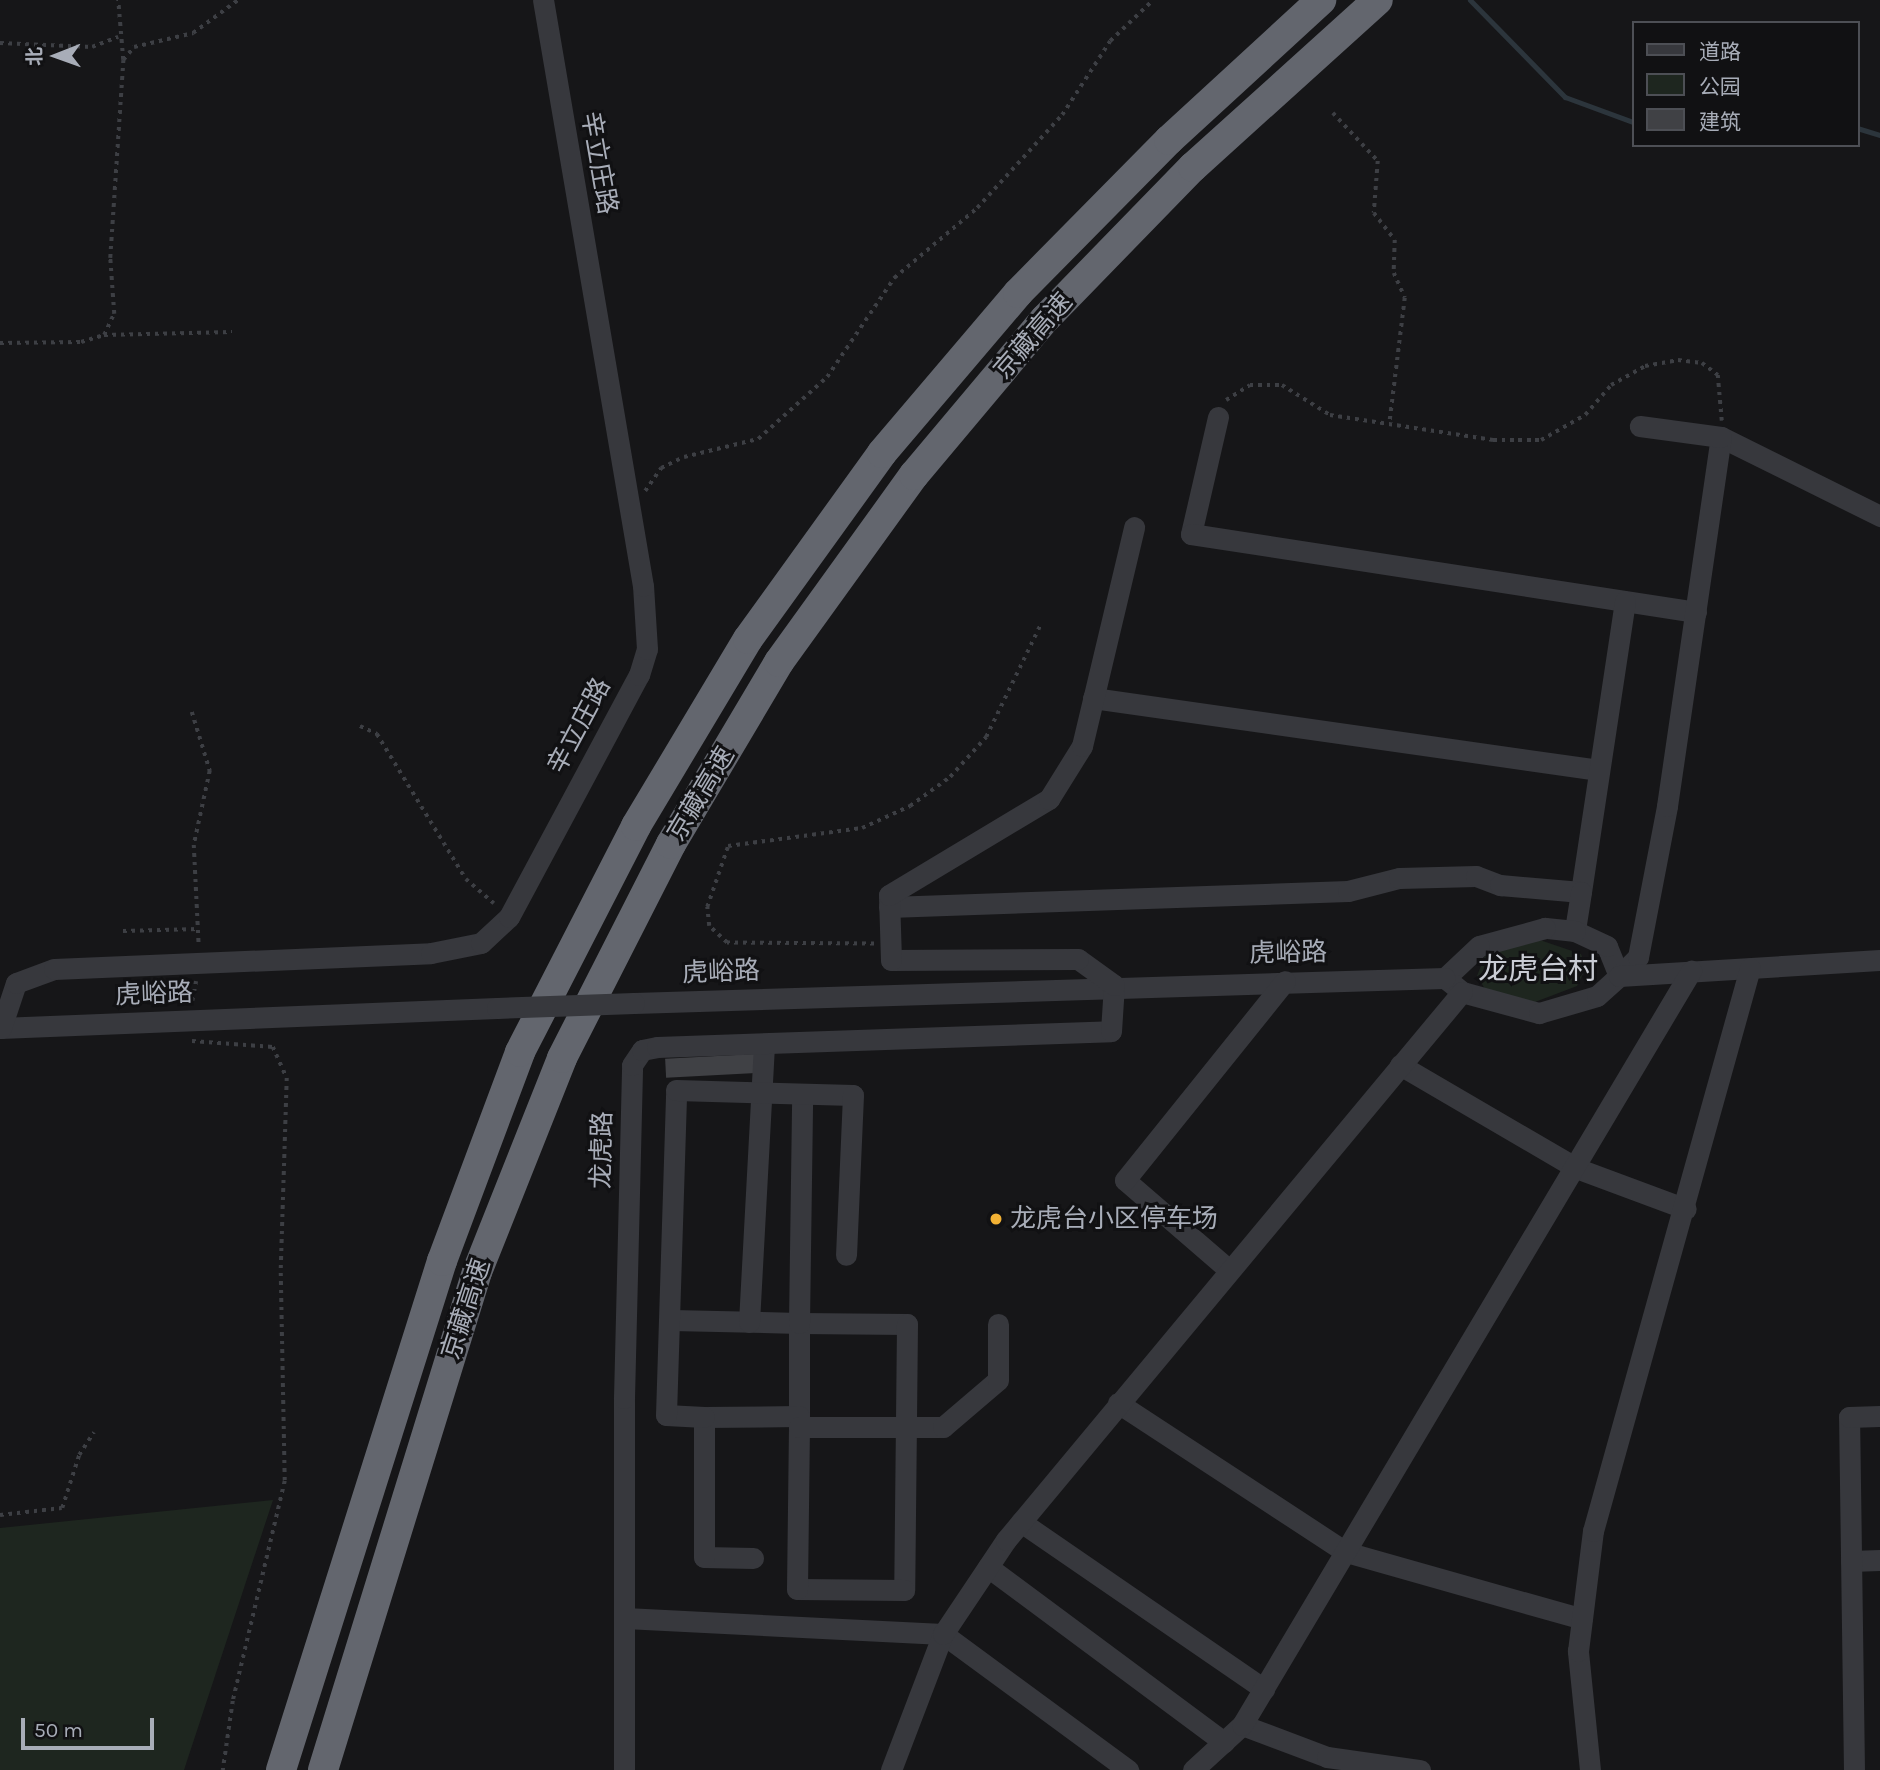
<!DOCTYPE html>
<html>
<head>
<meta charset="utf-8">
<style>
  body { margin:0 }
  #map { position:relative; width:1880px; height:1770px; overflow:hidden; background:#161618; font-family:Karla,"Noto Sans SC",sans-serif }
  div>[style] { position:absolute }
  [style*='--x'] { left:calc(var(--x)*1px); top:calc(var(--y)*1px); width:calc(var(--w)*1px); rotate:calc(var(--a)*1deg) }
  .green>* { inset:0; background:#1e261f }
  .stream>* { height:5px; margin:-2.5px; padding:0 2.5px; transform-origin:2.5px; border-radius:2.5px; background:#2c353c }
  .building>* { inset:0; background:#404145; transform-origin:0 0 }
  .path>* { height:3.5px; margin-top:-1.75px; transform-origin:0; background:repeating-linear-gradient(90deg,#3d3f44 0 3.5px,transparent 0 8.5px) }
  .minor>* { height:21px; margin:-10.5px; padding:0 10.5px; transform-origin:10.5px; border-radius:10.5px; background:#37383d }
  .highway>* { height:30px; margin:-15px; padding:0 15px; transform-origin:15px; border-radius:15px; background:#63666e }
  .minor-bridge>* { height:21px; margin:-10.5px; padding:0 10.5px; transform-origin:10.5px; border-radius:10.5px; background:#37383d }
  .dots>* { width:19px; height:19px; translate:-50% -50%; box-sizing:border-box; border:4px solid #111113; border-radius:50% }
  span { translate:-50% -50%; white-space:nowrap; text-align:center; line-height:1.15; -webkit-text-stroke:6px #111113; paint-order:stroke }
  .street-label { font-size:26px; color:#a8adb8 }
  .poi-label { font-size:26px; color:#a8adb8 }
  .left { translate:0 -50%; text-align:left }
  .quarter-label { font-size:30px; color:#c9ccd4 }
  .legend { position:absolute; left:1632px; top:21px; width:228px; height:126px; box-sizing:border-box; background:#111113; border:2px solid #4d4f55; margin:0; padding:9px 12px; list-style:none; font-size:21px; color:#a8adb8 }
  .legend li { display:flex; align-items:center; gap:14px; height:35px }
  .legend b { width:35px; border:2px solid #4d4f55 }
  .north { position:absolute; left:21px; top:21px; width:70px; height:70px; -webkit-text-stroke:5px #111113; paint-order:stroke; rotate:269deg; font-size:19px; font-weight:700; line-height:28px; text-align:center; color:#a8adb8 }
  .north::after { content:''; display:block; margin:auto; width:24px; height:32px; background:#a8adb8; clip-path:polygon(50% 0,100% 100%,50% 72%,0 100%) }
  .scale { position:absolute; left:21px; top:1718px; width:133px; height:32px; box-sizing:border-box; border:4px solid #a8adb8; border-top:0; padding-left:9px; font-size:21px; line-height:24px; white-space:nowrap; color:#a8adb8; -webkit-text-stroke:5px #111113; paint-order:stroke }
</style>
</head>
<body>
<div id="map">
  <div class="green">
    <i style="clip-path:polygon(1534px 938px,1581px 954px,1586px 968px,1577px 986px,1535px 1002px,1485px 989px,1477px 976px,1486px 953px)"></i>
    <i style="clip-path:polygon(273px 1500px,184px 1770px,0 1770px,0 1528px)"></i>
  </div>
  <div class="stream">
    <i style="--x:1470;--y:0;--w:136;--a:45.6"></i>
    <i style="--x:1565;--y:97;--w:72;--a:20.2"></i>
    <i style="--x:1857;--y:128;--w:24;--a:17"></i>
  </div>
  <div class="building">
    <i style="left:755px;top:1054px;width:19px;height:90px;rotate:87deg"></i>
  </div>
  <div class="path">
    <i style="--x:0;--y:43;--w:92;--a:2.5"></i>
    <i style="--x:92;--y:47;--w:28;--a:-21"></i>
    <i style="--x:123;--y:60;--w:17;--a:-50"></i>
    <i style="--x:134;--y:47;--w:61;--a:-13.3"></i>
    <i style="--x:193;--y:33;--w:56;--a:-36.3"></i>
    <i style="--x:1333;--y:113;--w:66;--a:46.8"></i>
    <i style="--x:1378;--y:161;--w:52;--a:94.4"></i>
    <i style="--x:1374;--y:213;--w:34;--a:52"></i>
    <i style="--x:1395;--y:240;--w:33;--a:92"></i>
    <i style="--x:1394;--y:273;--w:27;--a:66"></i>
    <i style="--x:1405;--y:298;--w:124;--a:97"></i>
    <i style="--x:104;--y:335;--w:128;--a:-1.3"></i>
    <i style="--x:0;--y:343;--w:81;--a:-0.7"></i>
    <i style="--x:81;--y:342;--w:24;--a:-17"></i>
    <i style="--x:104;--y:335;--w:23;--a:-65"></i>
    <i style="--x:114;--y:314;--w:56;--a:-94.1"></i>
    <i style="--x:110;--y:258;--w:198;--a:-86.2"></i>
    <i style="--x:123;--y:60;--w:60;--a:-94.8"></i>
    <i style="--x:1226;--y:400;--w:28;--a:-32"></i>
    <i style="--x:1250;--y:385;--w:32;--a:0"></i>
    <i style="--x:1282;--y:385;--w:57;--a:32"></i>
    <i style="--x:1330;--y:415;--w:165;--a:8.7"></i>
    <i style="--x:1493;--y:440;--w:48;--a:0"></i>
    <i style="--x:1541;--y:440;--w:51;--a:-29.6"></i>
    <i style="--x:1585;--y:415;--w:40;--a:-49"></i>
    <i style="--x:1611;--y:385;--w:39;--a:-29"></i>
    <i style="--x:1645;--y:366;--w:34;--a:-10"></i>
    <i style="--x:1678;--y:360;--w:24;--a:7"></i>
    <i style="--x:1702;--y:363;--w:20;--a:37"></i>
    <i style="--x:1718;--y:375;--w:46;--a:85"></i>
    <i style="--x:645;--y:491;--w:28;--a:-55"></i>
    <i style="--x:661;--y:468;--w:25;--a:-26"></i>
    <i style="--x:684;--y:457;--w:76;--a:-13.7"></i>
    <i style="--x:758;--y:439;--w:93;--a:-41.9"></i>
    <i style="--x:827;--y:377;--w:120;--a:-55.9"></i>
    <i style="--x:894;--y:278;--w:109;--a:-40.1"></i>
    <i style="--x:977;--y:208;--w:126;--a:-47.6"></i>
    <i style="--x:1062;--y:115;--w:88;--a:-57"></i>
    <i style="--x:1110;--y:41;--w:59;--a:-43.6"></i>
    <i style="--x:192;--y:712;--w:62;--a:73"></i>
    <i style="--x:210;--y:771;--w:76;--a:102.2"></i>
    <i style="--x:194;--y:845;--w:101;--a:87.2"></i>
    <i style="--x:360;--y:726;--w:19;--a:25"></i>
    <i style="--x:377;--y:734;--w:170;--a:58.5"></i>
    <i style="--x:466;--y:879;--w:37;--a:41"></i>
    <i style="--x:123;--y:931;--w:76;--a:-1.5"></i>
    <i style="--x:874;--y:944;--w:147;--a:-179.6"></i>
    <i style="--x:727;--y:943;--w:25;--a:-137"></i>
    <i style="--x:709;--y:926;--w:19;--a:-96"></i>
    <i style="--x:707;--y:907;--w:65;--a:-71"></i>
    <i style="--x:728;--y:846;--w:135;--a:-7.7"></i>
    <i style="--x:862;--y:828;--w:53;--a:-24.6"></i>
    <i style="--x:910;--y:806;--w:49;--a:-35.9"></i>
    <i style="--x:950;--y:777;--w:54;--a:-48"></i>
    <i style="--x:986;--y:737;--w:123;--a:-64.1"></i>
    <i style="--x:192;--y:1001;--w:20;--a:-79"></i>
    <i style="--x:192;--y:1041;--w:81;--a:4.2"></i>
    <i style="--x:273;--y:1047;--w:34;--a:66"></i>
    <i style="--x:287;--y:1078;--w:195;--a:91.8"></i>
    <i style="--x:281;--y:1273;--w:208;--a:88.9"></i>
    <i style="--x:285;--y:1481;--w:226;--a:103.3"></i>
    <i style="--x:233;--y:1701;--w:70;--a:98.2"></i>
    <i style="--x:0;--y:1515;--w:62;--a:-6.4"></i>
    <i style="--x:62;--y:1508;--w:56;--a:-72.2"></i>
    <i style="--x:79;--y:1455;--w:27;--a:-57"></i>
  </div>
  <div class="minor">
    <i style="--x:1218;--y:417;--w:120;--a:103"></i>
    <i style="--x:1191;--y:534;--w:511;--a:8.78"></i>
    <i style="--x:1721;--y:437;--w:178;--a:26.4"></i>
    <i style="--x:1093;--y:698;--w:511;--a:8.1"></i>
    <i style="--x:1581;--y:892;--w:294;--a:-81.4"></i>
    <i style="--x:889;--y:907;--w:459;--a:-2"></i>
    <i style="--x:1348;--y:891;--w:53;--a:-14.3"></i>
    <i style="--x:1399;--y:878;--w:77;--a:-1.5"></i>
    <i style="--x:1476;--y:876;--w:26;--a:21"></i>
    <i style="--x:1500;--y:885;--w:81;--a:4.9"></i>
    <i style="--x:1581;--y:892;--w:39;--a:99"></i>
    <i style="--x:1619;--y:976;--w:32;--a:-112"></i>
    <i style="--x:1607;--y:946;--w:35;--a:-155"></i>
    <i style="--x:1575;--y:931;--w:30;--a:-174"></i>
    <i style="--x:1545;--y:928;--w:68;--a:164.7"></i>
    <i style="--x:1479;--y:946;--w:47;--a:136.7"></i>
    <i style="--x:1445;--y:978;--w:22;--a:39"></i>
    <i style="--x:1462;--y:992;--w:80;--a:15.3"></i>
    <i style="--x:1539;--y:1013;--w:60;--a:-16.3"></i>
    <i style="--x:1597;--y:996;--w:30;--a:-42"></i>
    <i style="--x:1619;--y:976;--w:27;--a:-45"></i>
    <i style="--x:1638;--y:957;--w:154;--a:-79.1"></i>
    <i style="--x:1667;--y:806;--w:373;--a:-81.7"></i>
    <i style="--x:1721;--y:437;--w:82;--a:-172.3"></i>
    <i style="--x:1619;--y:976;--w:261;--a:-3.5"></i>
    <i style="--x:634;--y:1003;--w:811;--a:-1.77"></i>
    <i style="--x:0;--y:1028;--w:497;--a:-2.3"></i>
    <i style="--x:1;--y:1028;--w:47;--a:-71.6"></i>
    <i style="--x:16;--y:983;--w:40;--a:-20.2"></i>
    <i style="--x:54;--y:969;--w:377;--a:-2.4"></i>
    <i style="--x:431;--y:953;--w:51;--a:-11.3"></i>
    <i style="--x:481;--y:943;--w:38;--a:-43"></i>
    <i style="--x:509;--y:917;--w:275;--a:-61.8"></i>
    <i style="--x:639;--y:675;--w:27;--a:-73"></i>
    <i style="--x:647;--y:649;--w:63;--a:-93.6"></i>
    <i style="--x:643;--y:586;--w:594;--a:-99.68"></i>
    <i style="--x:1400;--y:1065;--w:204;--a:30.3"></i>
    <i style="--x:1576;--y:1168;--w:117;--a:20.4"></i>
    <i style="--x:1228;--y:1269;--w:136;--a:-139.2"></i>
    <i style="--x:1125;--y:1180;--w:255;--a:-51.2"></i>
    <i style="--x:671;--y:1320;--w:128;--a:1.3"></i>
    <i style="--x:799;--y:1323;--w:108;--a:0.5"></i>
    <i style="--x:907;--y:1324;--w:266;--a:90.6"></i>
    <i style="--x:904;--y:1590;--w:107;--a:-179.5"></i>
    <i style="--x:797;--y:1589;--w:162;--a:-89.3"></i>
    <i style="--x:799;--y:1427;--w:104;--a:-90"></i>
    <i style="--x:799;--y:1323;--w:229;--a:-89.2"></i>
    <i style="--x:749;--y:1322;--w:276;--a:-86.9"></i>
    <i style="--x:1118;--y:1403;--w:272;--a:33.2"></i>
    <i style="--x:1346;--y:1552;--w:245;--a:15.8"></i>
    <i style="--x:704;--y:1417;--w:95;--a:-0.6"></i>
    <i style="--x:799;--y:1427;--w:144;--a:0"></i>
    <i style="--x:943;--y:1427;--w:72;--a:-40.5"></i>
    <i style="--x:998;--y:1380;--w:56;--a:-90"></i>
    <i style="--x:1021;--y:1522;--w:295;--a:34.5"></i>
    <i style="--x:753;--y:1558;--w:49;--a:-178.8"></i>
    <i style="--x:704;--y:1557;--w:140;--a:-90"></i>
    <i style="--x:704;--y:1417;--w:38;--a:-177"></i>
    <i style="--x:666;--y:1415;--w:325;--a:-88.2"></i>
    <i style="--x:676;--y:1090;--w:177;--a:1.6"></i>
    <i style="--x:853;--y:1095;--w:160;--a:92.5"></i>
    <i style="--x:1851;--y:1561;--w:29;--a:-2"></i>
    <i style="--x:988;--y:1567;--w:294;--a:36.6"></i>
    <i style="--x:625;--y:1618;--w:318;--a:2.9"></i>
    <i style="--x:943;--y:1634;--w:230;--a:36.3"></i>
    <i style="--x:1242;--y:1725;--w:91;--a:20.6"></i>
    <i style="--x:1327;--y:1757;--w:94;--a:8"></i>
    <i style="--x:624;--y:1770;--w:372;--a:-90"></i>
    <i style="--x:624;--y:1398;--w:333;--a:-88.6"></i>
    <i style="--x:632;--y:1065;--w:18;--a:-56"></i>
    <i style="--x:642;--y:1050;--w:15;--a:-11"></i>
    <i style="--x:657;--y:1047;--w:454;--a:-2"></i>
    <i style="--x:1111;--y:1031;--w:46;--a:-86.3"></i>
    <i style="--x:1114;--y:985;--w:44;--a:-144.2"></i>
    <i style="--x:1078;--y:959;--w:187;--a:179.7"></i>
    <i style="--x:891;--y:960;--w:65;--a:-91.8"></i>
    <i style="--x:889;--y:895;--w:187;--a:-31"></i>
    <i style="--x:1049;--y:799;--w:62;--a:-58.1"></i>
    <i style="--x:1082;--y:746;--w:225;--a:-76.6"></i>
    <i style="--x:891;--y:1770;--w:146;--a:-69.1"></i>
    <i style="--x:943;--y:1634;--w:113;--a:-56.2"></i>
    <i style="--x:1006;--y:1540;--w:713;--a:-50.24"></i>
    <i style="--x:1193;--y:1770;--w:67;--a:-42.6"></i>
    <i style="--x:1242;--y:1725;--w:878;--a:-59.23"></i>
    <i style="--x:1590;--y:1770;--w:120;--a:-95.8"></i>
    <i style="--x:1578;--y:1651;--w:121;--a:-82.9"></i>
    <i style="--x:1593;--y:1531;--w:584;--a:-74.42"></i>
    <i style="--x:1854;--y:1770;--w:353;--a:-90.8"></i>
    <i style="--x:1849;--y:1417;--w:31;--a:-2"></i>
  </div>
  <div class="highway">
    <i style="--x:281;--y:1770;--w:534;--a:-72.45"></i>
    <i style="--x:442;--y:1261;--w:223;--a:-69.5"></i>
    <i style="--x:520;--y:1052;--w:254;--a:-62.8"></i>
    <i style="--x:636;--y:826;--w:218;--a:-59.1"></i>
    <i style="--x:748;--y:639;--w:229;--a:-54.2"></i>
    <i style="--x:882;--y:453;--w:210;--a:-49.6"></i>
    <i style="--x:1018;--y:293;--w:215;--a:-45.4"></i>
    <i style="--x:1169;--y:140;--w:207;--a:-42.6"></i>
    <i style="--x:323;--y:1770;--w:521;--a:-72.82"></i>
    <i style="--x:477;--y:1272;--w:230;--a:-68.3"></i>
    <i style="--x:562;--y:1058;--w:240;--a:-63"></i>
    <i style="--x:671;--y:844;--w:212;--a:-59.3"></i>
    <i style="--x:779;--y:662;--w:231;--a:-54.2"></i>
    <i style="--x:914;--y:475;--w:204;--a:-50"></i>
    <i style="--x:1045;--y:319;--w:212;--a:-45.8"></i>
    <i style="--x:1193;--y:167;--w:249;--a:-42.1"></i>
  </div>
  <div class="minor-bridge">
    <i style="--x:497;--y:1008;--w:137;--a:-2.1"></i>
  </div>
  <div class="dots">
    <i style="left:996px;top:1219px;background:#f2b134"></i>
  </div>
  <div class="street-label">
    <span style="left:599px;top:163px;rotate:80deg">辛立庄路</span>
    <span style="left:1033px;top:336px;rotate:-49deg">京藏高速</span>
    <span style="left:579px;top:726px;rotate:-62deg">辛立庄路</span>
    <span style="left:701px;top:794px;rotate:-59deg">京藏高速</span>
    <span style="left:1288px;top:953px;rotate:-1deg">虎峪路</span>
    <span style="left:721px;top:972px;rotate:-2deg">虎峪路</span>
    <span style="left:154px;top:994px;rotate:-2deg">虎峪路</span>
    <span style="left:602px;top:1150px;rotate:-89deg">龙虎路</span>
    <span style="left:466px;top:1309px;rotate:-72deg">京藏高速</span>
  </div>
  <div class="poi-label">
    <span class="left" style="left:1010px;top:1219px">龙虎台小区停车场</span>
  </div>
  <div class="quarter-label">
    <span style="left:1538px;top:969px">龙虎台村</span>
  </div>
  <ul class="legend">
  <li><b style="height:9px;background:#37383d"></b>道路</li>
  <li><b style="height:19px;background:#1e261f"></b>公园</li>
  <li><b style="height:19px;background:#404145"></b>建筑</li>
  </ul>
  <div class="north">北</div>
  <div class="scale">50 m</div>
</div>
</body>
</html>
